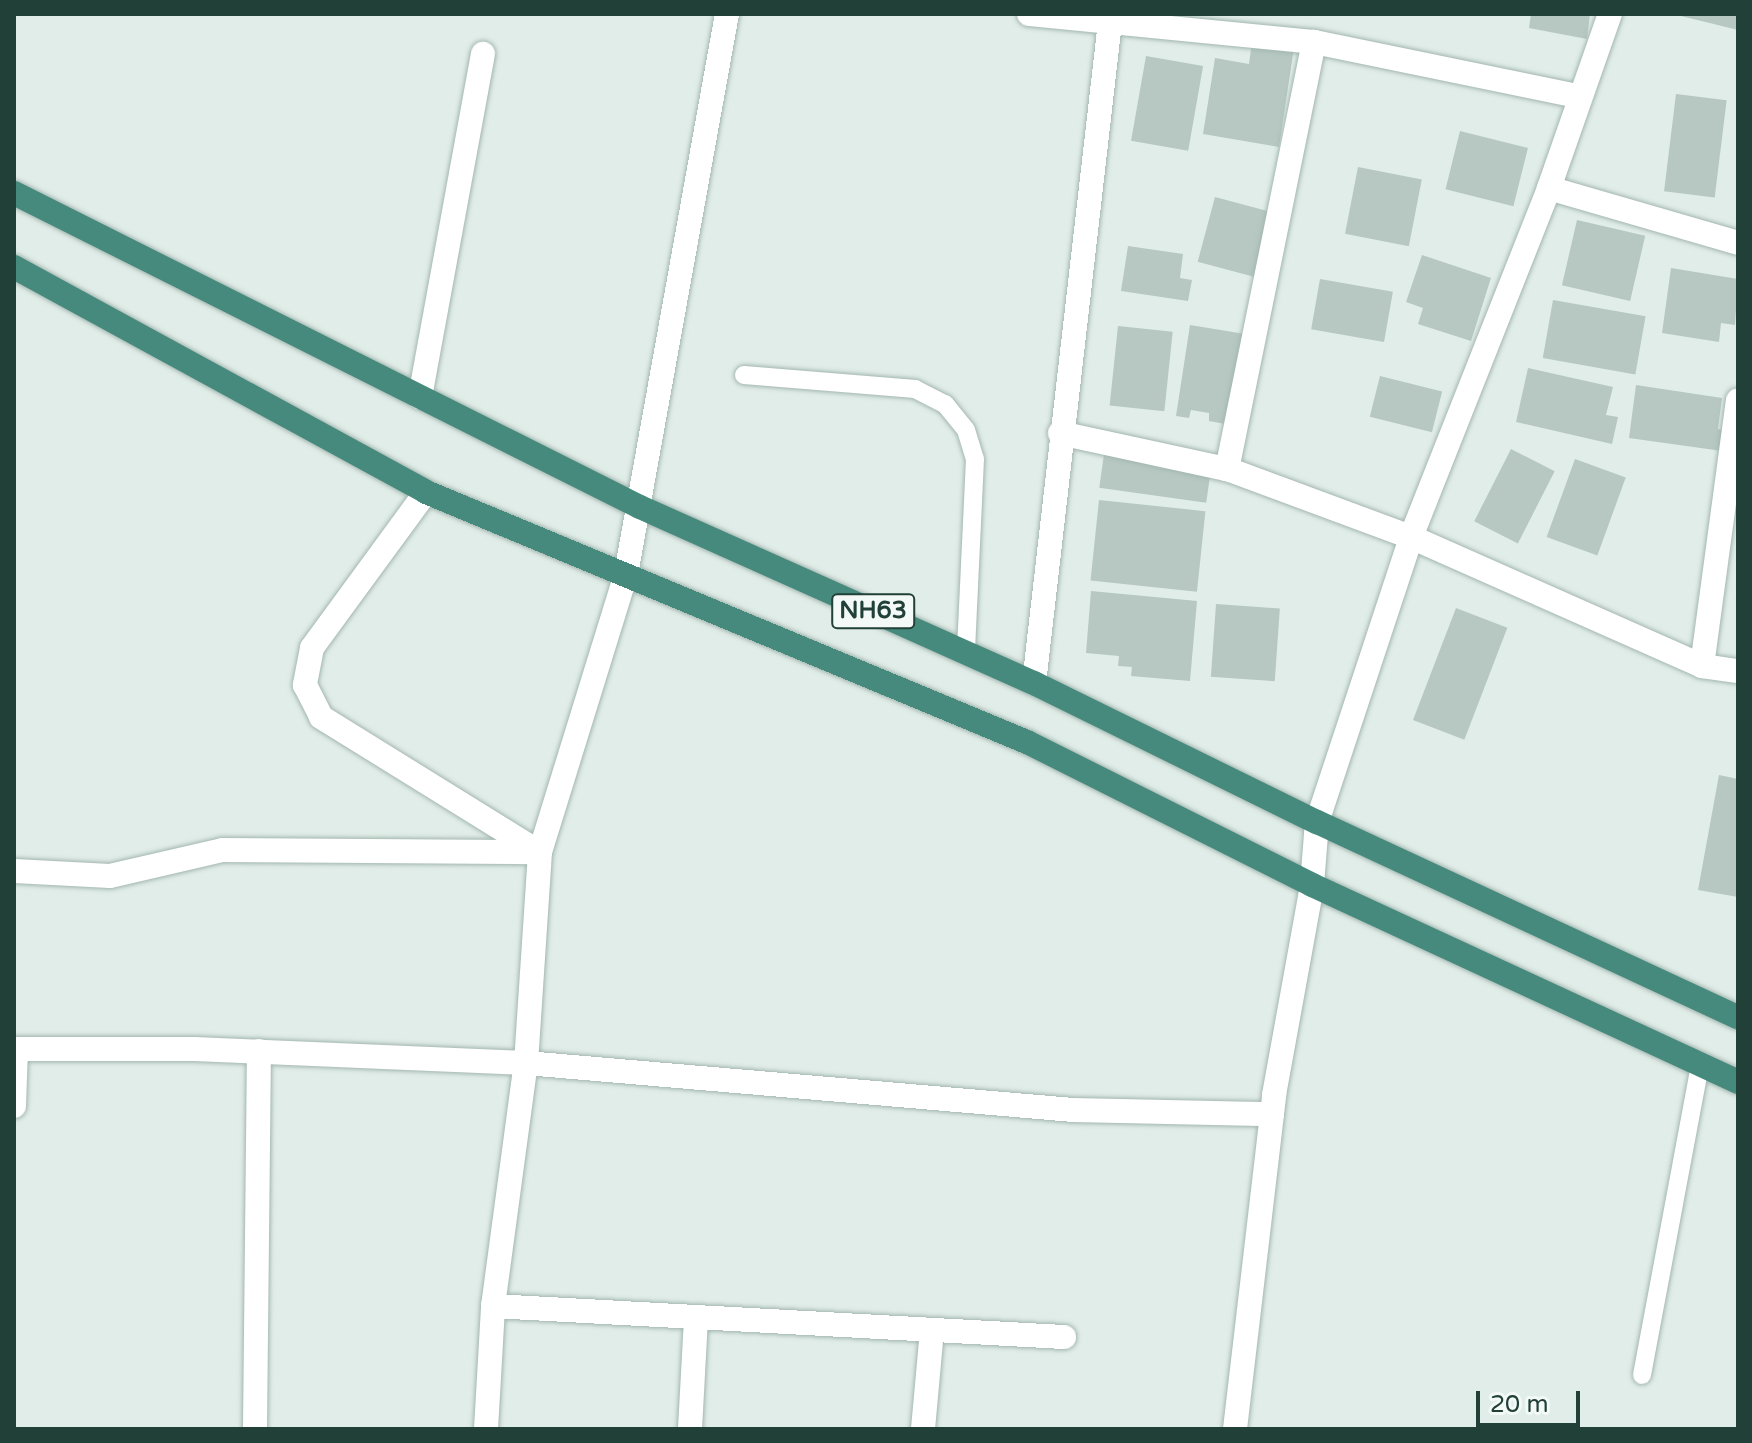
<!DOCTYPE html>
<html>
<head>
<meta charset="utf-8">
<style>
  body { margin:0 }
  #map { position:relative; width:1752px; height:1443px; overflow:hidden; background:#e1ede8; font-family:"Varela Round",sans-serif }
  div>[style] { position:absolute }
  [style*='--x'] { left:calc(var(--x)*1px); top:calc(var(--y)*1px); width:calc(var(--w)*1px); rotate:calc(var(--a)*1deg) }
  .building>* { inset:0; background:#b6c8c1; transform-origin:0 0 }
  .roads { filter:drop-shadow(0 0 2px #a3b6b0) drop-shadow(0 0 2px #a3b6b0) }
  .service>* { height:18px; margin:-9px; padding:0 9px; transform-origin:9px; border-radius:9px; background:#fff }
  .minor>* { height:24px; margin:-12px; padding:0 12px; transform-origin:12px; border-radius:12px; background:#fff }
  .trunk>* { height:24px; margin:-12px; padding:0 12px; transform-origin:12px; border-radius:12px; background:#468a7d }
  span { translate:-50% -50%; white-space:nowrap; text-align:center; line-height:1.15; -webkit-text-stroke:8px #f2f9f6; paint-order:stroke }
  .shield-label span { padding:2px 6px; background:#f2f9f6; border:2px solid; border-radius:6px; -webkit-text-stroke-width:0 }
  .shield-label { font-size:24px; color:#204038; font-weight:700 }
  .frame { position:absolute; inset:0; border:16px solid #204038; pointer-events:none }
  .scale { position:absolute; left:1476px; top:1391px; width:104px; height:36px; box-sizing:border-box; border:4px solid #204038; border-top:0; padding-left:10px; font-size:24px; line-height:28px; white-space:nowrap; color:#204038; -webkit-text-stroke:6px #f2f9f6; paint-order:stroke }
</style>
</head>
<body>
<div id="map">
  <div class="building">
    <i style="clip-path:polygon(1531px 14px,1590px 14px,1587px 39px,1529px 28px)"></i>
    <i style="clip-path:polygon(1738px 14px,1738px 30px,1677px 15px,1678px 14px)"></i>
    <i style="clip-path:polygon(1252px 42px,1294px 48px,1279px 147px,1203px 134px,1215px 58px,1249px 64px)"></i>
    <i style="left:1146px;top:56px;width:58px;height:86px;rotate:10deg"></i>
    <i style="left:1676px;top:94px;width:51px;height:98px;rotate:7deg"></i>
    <i style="left:1460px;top:131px;width:70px;height:60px;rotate:14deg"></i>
    <i style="left:1358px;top:167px;width:65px;height:68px;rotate:11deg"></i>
    <i style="left:1215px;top:197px;width:62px;height:67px;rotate:15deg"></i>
    <i style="left:1577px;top:220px;width:70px;height:67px;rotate:13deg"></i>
    <i style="clip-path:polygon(1128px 246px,1183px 254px,1180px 278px,1192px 280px,1188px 301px,1121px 291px)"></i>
    <i style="clip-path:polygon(1422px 255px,1491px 278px,1471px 341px,1418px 324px,1423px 308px,1406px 302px)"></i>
    <i style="clip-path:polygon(1671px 268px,1738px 279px,1735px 325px,1721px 323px,1719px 342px,1662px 333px)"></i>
    <i style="left:1320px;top:279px;width:74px;height:51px;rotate:10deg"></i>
    <i style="left:1553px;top:300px;width:94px;height:59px;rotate:10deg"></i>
    <i style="clip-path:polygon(1190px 325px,1245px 334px,1231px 425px,1209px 421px,1209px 413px,1191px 410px,1189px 418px,1176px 416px)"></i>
    <i style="left:1118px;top:326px;width:55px;height:80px;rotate:6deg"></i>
    <i style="clip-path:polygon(1528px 368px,1613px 387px,1606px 415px,1618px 417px,1612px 444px,1516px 422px)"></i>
    <i style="left:1380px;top:376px;width:64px;height:42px;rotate:14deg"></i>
    <i style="clip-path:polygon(1636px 385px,1722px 398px,1718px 429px,1725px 430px,1722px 451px,1629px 438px)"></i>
    <i style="left:1511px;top:449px;width:49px;height:81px;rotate:27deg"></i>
    <i style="left:1104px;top:454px;width:108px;height:34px;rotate:8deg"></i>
    <i style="left:1575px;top:459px;width:54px;height:83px;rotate:20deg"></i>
    <i style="left:1099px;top:500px;width:107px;height:81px;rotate:6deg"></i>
    <i style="clip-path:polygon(1091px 591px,1197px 601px,1190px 681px,1131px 676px,1132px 667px,1118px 666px,1119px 656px,1086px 653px)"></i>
    <i style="left:1216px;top:604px;width:64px;height:73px;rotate:4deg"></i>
    <i style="left:1456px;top:608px;width:55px;height:120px;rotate:21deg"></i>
    <i style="clip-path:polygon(1719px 775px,1738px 779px,1738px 897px,1698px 890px)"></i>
  </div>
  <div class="roads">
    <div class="service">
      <i style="--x:744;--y:375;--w:172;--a:4.7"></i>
      <i style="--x:915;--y:389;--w:34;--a:27"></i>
      <i style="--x:945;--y:404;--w:33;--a:51"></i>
      <i style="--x:966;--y:430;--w:30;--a:73"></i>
      <i style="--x:975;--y:459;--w:193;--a:92.7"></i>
      <i style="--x:1642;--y:1375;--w:316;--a:-79.4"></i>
    </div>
    <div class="minor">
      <i style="--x:1029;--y:14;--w:286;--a:5.6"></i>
      <i style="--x:1314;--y:42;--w:269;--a:11.6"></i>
      <i style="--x:1314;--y:42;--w:436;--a:101.5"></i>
      <i style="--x:1227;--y:469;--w:196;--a:20.3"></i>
      <i style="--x:1411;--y:537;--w:318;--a:23.9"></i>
      <i style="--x:1702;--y:666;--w:36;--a:8"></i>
      <i style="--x:1549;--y:188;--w:197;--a:16.2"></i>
      <i style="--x:420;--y:397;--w:349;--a:-79.6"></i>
      <i style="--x:1060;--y:433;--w:171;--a:12.2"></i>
      <i style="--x:426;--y:492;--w:193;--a:126.2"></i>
      <i style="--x:312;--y:648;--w:38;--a:101"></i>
      <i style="--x:305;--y:685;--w:36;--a:63"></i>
      <i style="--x:321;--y:717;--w:254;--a:31.8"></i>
      <i style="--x:1702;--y:666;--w:268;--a:-82.3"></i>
      <i style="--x:1034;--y:683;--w:665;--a:-83.44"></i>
      <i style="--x:14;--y:871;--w:96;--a:3"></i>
      <i style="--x:110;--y:876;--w:116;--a:-13"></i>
      <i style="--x:223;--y:850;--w:317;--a:0.4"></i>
      <i style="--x:14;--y:1049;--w:180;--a:0"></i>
      <i style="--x:194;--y:1049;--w:332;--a:2.4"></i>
      <i style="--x:526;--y:1063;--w:211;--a:-86.2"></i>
      <i style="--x:540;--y:852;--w:291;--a:-72.8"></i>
      <i style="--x:626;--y:574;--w:569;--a:-79.78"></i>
      <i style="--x:14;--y:1106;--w:56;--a:-88"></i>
      <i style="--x:493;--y:1306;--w:572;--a:3.11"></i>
      <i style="--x:255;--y:1429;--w:378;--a:-89.4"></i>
      <i style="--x:486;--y:1429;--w:123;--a:-86.7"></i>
      <i style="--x:493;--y:1306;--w:245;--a:-82.3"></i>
      <i style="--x:526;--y:1063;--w:549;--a:4.91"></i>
      <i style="--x:1073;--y:1110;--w:199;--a:1.2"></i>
      <i style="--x:690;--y:1429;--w:111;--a:-86.9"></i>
      <i style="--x:923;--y:1429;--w:98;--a:-84.8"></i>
      <i style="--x:1235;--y:1429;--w:336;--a:-83.3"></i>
      <i style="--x:1274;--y:1095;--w:213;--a:-79.7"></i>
      <i style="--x:1312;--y:885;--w:63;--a:-85.5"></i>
      <i style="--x:1317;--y:822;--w:300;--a:-71.7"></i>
      <i style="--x:1411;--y:537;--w:375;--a:-68.4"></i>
      <i style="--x:1549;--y:188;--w:184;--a:-70.7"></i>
    </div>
    <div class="trunk">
      <i style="--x:14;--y:193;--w:700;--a:26.64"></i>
      <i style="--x:640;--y:507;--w:432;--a:24.1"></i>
      <i style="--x:1034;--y:683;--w:315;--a:26.2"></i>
      <i style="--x:1317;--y:822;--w:464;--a:24.9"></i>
      <i style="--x:14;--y:267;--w:469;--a:28.6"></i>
      <i style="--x:426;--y:492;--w:651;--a:22.59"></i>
      <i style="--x:1027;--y:742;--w:319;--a:26.6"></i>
      <i style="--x:1312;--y:885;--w:469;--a:24.8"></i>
    </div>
  </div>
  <div class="shield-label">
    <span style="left:873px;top:611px">NH63</span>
  </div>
  <div class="frame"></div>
  <div class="scale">20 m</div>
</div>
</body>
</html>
